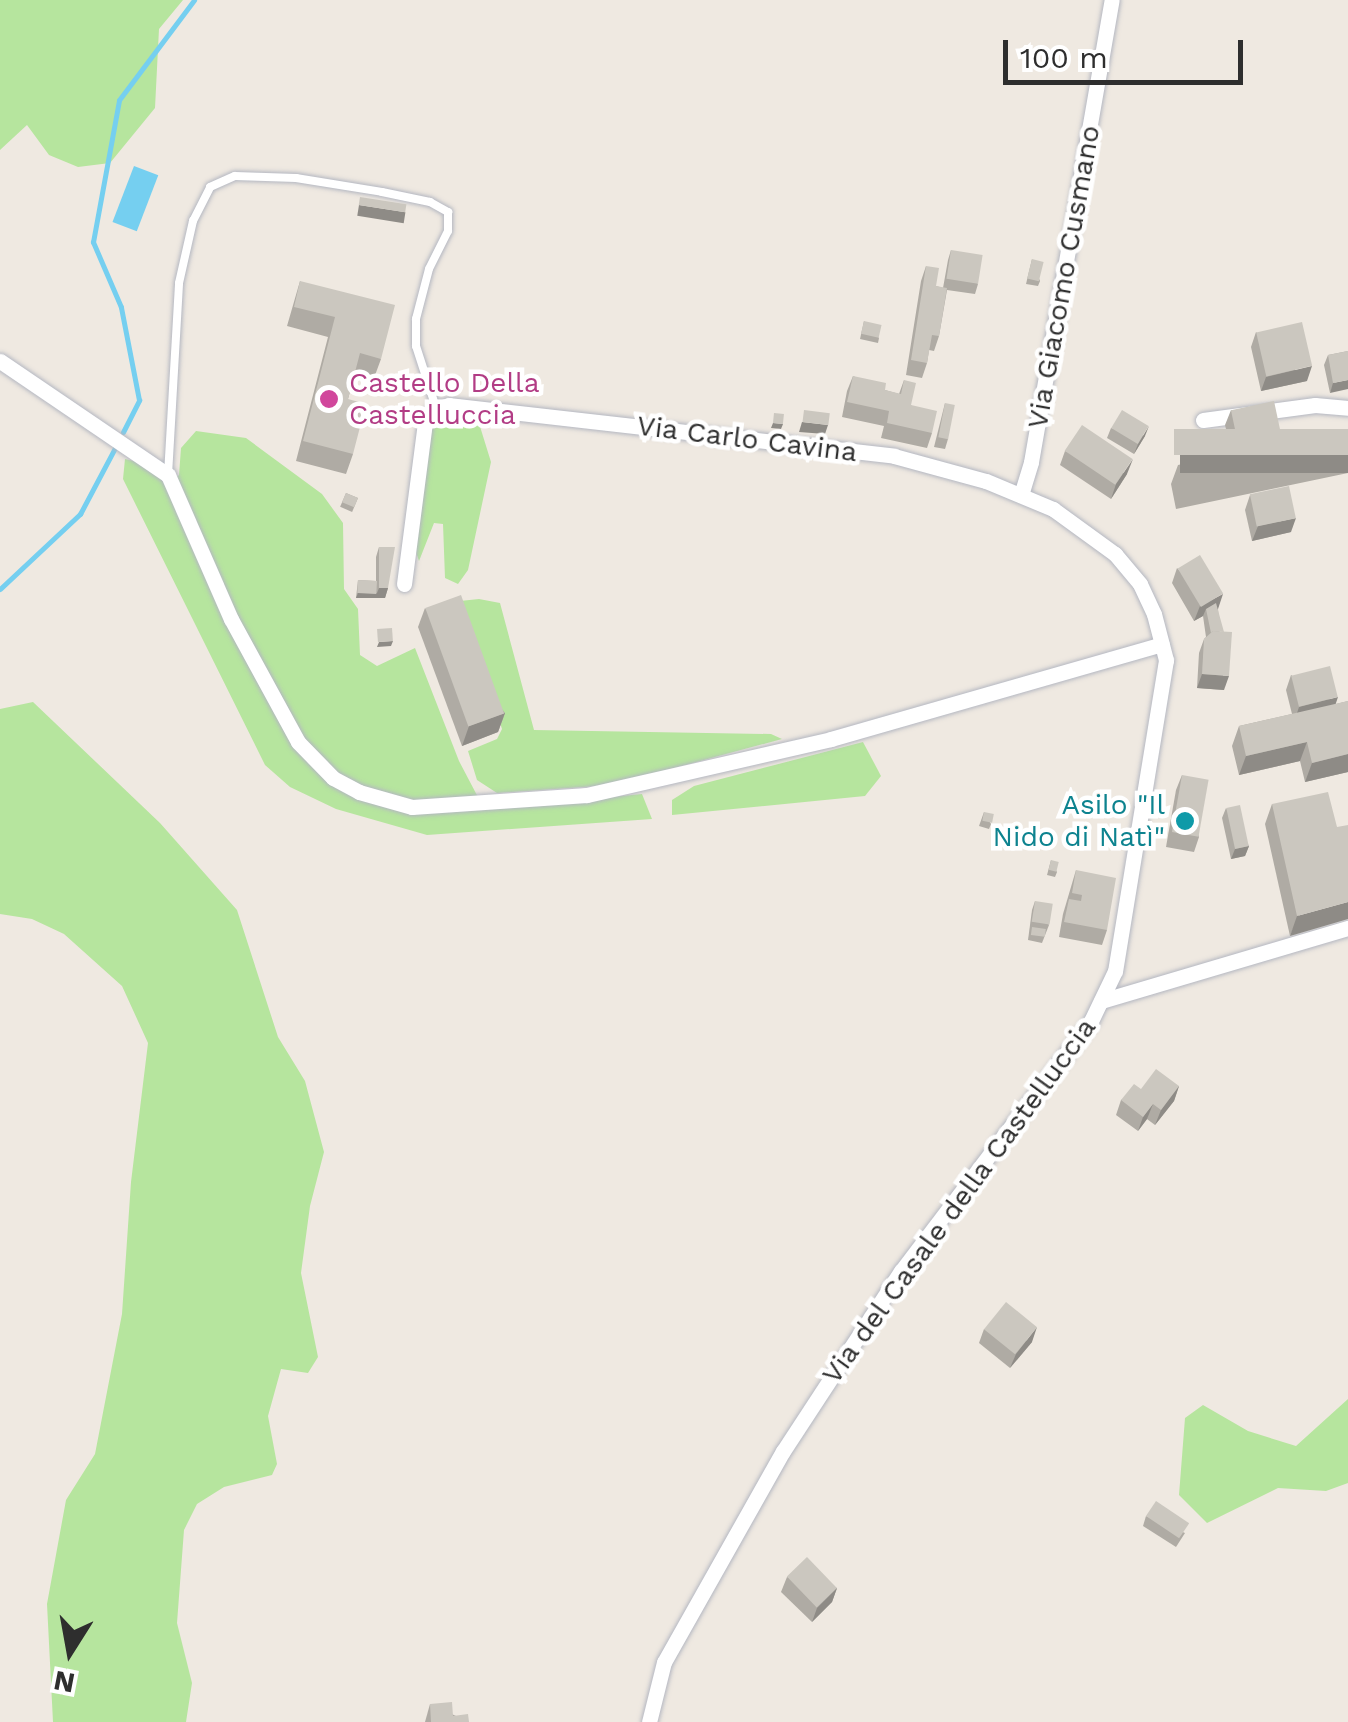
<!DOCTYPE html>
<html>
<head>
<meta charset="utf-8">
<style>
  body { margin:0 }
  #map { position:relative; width:1348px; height:1722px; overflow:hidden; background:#efe9e1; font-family:"Work Sans",sans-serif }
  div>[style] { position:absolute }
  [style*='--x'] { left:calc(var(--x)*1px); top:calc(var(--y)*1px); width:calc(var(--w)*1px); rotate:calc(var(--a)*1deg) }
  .green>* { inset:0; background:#b6e59e }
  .water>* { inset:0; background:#75cff0; transform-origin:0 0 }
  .stream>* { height:5px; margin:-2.5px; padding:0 2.5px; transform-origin:2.5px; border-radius:2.5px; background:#75cff0 }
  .roads { filter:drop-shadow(0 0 2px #b4b7c1) drop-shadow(0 0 2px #b4b7c1) }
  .service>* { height:8px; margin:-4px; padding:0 4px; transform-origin:4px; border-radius:4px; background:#fff }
  .minor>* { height:15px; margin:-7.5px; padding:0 7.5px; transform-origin:7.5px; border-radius:7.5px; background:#fff }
  .wall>* { inset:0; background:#afaba4; transform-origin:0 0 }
  .shaded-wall>* { inset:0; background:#8e8b86; transform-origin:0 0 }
  .building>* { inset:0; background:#cbc7bf; transform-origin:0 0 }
  .dots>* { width:28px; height:28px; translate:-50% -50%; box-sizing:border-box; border:5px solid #fff; border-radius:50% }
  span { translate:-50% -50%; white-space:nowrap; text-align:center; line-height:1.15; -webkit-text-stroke:9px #fff; paint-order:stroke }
  .street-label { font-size:28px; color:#2e2e2e }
  .hotel-label { font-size:28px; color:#b23c85 }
  .left { translate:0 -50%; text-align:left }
  .culture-label { font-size:28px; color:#0d838f }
  .right { translate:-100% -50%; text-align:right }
  .north { position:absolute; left:20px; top:1602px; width:100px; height:100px; -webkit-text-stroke:8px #fff; paint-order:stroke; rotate:191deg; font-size:28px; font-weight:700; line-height:40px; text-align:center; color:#2e2e2e }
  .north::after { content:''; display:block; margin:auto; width:35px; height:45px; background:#2e2e2e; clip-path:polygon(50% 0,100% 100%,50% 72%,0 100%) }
  .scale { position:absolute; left:1003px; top:40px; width:240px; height:45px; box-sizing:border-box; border:5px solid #2e2e2e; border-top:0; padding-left:12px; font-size:30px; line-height:35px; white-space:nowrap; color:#2e2e2e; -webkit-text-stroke:8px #fff; paint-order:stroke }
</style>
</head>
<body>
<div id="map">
  <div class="green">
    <i style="clip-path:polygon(0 0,183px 0,159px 29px,155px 108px,110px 163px,78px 167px,49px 155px,27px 125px,0 150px)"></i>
    <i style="clip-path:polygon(478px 420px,491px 462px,468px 570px,458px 584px,445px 578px,443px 524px,434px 523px,419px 561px,415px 549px,432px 428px,439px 421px)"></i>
    <i style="clip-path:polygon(196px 431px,246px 438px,322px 494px,343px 523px,344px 589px,358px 609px,360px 655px,377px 666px,415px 648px,459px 761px,480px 801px,508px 807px,642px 794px,652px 819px,427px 835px,336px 809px,290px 787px,265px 765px,123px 479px,125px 459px,150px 465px,172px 482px,179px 475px,181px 448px)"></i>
    <i style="clip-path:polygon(479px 599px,500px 603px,534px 730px,771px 734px,782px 739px,611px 785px,497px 793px,477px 780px,468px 751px,497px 739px,502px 729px,460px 601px)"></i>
    <i style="clip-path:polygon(33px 702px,160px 823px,237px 910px,278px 1037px,305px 1081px,324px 1152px,310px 1206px,301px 1273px,318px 1357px,308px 1373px,281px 1369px,268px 1416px,277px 1464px,272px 1475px,224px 1487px,197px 1504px,184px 1530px,177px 1623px,192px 1683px,186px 1722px,53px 1722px,47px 1604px,66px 1500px,95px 1454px,122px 1314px,131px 1182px,148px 1043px,122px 986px,64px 934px,32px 919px,0 914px,0 709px)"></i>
    <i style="clip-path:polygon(863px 742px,881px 776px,865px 796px,672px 815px,672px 800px,694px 786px)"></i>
    <i style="clip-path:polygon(1348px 1399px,1348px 1483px,1326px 1491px,1278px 1488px,1207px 1523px,1179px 1495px,1185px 1418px,1203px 1405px,1248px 1431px,1296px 1446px)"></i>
  </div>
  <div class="water">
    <i style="left:134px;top:166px;width:26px;height:60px;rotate:21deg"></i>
  </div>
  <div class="stream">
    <i style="--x:123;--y:432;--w:36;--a:-63"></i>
    <i style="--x:139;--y:400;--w:95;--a:-101"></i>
    <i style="--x:121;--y:307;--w:71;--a:-113.3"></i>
    <i style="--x:93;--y:242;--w:144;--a:-79.6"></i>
    <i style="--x:119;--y:100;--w:125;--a:-53.1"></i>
    <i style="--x:0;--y:589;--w:110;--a:-43.2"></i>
    <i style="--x:80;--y:514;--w:77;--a:-62.1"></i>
  </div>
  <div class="roads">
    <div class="service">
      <i style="--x:168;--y:475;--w:192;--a:-86.7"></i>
      <i style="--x:179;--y:283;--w:64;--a:-77.3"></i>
      <i style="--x:193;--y:221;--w:38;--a:-63"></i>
      <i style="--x:210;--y:187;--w:27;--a:-24"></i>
      <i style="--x:235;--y:176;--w:61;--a:1.9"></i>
      <i style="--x:296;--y:178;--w:87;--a:9.2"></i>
      <i style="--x:382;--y:192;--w:49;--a:11.8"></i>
      <i style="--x:430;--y:202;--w:21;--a:29"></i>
      <i style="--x:448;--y:212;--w:19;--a:90"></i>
      <i style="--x:448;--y:231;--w:42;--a:116.6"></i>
      <i style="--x:429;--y:269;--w:52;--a:104.6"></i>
      <i style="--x:416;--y:319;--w:27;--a:90"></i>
      <i style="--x:416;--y:346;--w:65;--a:72.1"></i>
    </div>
    <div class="minor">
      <i style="--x:0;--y:361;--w:203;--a:34.2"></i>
      <i style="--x:168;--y:475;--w:157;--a:66.4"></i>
      <i style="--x:231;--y:619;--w:140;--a:61.4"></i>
      <i style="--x:298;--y:742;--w:50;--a:45.8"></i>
      <i style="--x:333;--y:778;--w:30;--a:28"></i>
      <i style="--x:359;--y:792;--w:55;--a:15.8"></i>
      <i style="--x:412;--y:807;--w:175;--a:-3.9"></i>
      <i style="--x:587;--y:795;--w:250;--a:-12.9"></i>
      <i style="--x:831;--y:739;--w:344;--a:-16"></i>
      <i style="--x:1203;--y:420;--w:113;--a:-7.6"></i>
      <i style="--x:1315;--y:405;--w:33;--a:5"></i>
      <i style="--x:1021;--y:495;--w:34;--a:-73"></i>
      <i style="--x:1031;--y:462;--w:469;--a:-80.1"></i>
      <i style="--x:404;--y:584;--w:163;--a:-82.6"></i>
      <i style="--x:425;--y:422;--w:14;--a:-56"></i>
      <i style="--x:433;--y:410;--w:17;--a:-17"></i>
      <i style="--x:449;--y:405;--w:448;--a:6.5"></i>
      <i style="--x:894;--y:456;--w:95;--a:15.2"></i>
      <i style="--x:986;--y:481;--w:73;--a:22.7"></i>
      <i style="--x:1053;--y:509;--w:77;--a:36"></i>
      <i style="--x:1115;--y:554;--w:39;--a:50"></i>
      <i style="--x:1140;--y:584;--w:33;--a:65"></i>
      <i style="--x:1154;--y:614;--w:48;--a:75.4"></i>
      <i style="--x:1166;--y:660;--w:315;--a:99.3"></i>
      <i style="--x:1115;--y:971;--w:55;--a:115.6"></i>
      <i style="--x:1091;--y:1021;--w:314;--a:127.2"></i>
      <i style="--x:901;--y:1271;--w:215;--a:123.2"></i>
      <i style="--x:783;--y:1451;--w:242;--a:119.4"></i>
      <i style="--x:664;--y:1662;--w:62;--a:104"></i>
      <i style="--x:1101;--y:1001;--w:258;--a:-16.5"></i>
    </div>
  </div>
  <div class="wall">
    <i style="clip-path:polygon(951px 250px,978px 284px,975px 294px,947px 290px,939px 336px,934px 351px,929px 350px,927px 363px,922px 378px,906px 375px,921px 281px,926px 266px,936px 286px,943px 288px,948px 260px)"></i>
    <i style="clip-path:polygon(1032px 259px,1040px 281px,1038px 286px,1026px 284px)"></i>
    <i style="clip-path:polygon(300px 281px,381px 359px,374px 378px,355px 373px,348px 399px,353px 454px,346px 474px,296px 461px,328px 337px,287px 326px)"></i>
    <i style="clip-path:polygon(864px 321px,879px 338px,878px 343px,860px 339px)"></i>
    <i style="clip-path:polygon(1256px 332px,1307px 381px,1261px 391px,1251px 347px)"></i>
    <i style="clip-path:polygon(1348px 351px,1330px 393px,1324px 365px,1328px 355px)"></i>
    <i style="clip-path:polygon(853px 376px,885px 390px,899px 394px,904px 380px,911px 405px,932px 433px,927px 448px,881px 438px,884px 426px,842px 417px,847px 391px)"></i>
    <i style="clip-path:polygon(945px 403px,948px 439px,945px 449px,934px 447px)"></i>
    <i style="clip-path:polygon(1231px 410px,1281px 435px,1278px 444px,1348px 473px,1176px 509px,1171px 484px,1178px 465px,1232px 453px,1225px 425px)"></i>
    <i style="clip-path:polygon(1111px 428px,1145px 436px,1134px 454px,1107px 438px)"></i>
    <i style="clip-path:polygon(1065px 451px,1127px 474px,1111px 499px,1060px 465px)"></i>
    <i style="left:346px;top:493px;width:13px;height:15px;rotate:23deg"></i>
    <i style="clip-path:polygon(1250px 495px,1291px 532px,1252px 541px,1245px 510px)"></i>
    <i style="clip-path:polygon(379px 547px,388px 588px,385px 598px,356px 598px,358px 580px,376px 581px,376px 557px)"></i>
    <i style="clip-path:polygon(1177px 568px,1218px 609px,1224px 690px,1197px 688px,1199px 653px,1204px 639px,1206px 637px,1203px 616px,1194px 621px,1172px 583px)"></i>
    <i style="clip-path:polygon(425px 608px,505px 713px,498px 732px,462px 746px,418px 627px)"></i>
    <i style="clip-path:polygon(1291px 675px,1336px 704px,1348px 701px,1348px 772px,1305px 782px,1300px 761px,1239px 775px,1232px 746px,1239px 726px,1292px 714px,1286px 690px)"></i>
    <i style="clip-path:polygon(1182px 775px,1199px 837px,1194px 852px,1166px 847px,1176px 790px)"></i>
    <i style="clip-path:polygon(1272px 804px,1337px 827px,1290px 936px,1265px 824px)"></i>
    <i style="clip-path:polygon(1226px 808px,1249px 846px,1245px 856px,1231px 859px,1222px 818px)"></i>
    <i style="clip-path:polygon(984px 812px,991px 824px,989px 829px,979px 826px)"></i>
    <i style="clip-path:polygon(1051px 860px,1057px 872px,1055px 877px,1047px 875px)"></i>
    <i style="clip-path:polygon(1076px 870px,1107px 930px,1102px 945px,1059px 937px,1063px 914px)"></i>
    <i style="clip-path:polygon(1035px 901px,1049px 925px,1042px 943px,1028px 940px,1032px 910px)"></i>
    <i style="clip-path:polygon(1179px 1086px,1174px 1101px,1155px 1125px,1147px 1119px,1138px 1131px,1116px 1115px,1121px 1100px,1141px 1089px)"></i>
    <i style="clip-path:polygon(984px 1329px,1032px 1342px,1010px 1368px,979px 1343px)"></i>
    <i style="clip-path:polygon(1146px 1516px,1185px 1533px,1176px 1547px,1143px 1526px)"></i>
    <i style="clip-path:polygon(787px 1577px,837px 1588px,832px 1602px,812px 1622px,781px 1592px)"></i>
    <i style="clip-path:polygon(430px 1704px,469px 1722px,425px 1722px)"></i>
  </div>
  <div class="shaded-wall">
    <i style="left:359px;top:205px;width:47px;height:11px;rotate:9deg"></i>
    <i style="clip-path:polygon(1312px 366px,1307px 381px,1261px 391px,1266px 377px)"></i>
    <i style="clip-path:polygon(1348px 380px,1348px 389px,1330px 393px,1333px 383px)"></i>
    <i style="clip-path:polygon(802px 422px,828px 425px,825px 434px,799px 432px)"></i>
    <i style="clip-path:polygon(773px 423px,783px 424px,781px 429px,771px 428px)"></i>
    <i style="clip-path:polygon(1149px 426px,1145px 436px,1134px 454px,1138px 444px)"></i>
    <i style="clip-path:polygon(1281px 435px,1276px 449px,1233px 459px,1238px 444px)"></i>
    <i style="left:1348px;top:455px;width:18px;height:168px;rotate:90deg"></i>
    <i style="clip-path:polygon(1133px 459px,1127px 474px,1111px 499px,1116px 484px)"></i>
    <i style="clip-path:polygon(1296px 518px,1291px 532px,1252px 541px,1258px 526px)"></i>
    <i style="clip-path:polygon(379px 588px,388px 588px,385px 598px,356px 598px,358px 593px,377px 593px)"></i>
    <i style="clip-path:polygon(1223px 594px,1218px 609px,1206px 609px,1203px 616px,1194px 621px,1200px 606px)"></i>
    <i style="clip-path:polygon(393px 641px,391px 646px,377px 647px,379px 642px)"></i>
    <i style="clip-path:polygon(1202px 674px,1229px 676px,1224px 690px,1197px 688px)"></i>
    <i style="clip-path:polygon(1338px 697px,1333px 712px,1294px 722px,1299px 707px)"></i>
    <i style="clip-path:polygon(505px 713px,498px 732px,462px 746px,469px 726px)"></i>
    <i style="clip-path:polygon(1307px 742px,1300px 761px,1239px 775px,1246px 756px)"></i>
    <i style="clip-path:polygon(1348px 754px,1348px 772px,1305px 782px,1312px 763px)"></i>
    <i style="clip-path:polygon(1249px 846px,1245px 856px,1231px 859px,1235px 849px)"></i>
    <i style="clip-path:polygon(1348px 902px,1348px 919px,1290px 936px,1297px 916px)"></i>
    <i style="clip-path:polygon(1179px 1086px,1174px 1101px,1155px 1125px,1161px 1110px)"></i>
    <i style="clip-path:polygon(1153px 1104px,1147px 1119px,1138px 1131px,1143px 1117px)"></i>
    <i style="clip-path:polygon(1037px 1327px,1032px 1342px,1010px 1368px,1016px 1354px)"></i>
    <i style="clip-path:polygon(837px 1588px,832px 1602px,812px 1622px,817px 1608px)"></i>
  </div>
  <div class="building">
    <i style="left:360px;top:197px;width:47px;height:8px;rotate:9deg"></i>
    <i style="left:951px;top:250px;width:32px;height:29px;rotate:9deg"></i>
    <i style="left:1032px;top:259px;width:12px;height:20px;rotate:14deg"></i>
    <i style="clip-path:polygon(926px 266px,939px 268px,936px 286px,947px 288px,939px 336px,932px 335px,927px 363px,911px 360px)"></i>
    <i style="clip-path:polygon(300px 281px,395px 305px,381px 359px,360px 353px,348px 399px,366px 404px,353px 454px,303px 441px,335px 317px,294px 307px)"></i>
    <i style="left:864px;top:321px;width:18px;height:13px;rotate:13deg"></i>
    <i style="left:1302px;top:322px;width:45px;height:47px;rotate:77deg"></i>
    <i style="clip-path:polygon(1348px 351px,1348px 380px,1333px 383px,1328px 355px)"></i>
    <i style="clip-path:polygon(853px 376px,886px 383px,885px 390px,901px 394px,904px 380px,916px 383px,911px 405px,937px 411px,932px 433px,887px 423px,889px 411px,847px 402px)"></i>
    <i style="left:1274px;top:401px;width:35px;height:44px;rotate:78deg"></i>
    <i style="left:945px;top:403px;width:10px;height:35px;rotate:11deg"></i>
    <i style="left:804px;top:410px;width:26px;height:12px;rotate:7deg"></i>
    <i style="left:1122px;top:410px;width:31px;height:21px;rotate:31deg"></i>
    <i style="left:774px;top:413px;width:10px;height:10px;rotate:6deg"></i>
    <i style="left:1082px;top:425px;width:61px;height:31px;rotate:34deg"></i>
    <i style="left:1348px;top:429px;width:26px;height:174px;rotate:90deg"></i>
    <i style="left:1289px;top:486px;width:33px;height:40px;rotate:78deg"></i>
    <i style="left:346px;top:493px;width:13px;height:10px;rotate:23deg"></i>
    <i style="clip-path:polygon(379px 547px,395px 547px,388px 588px,379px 588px)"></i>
    <i style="left:1200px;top:555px;width:45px;height:26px;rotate:59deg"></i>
    <i style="left:358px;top:580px;width:19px;height:13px;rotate:3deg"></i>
    <i style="left:461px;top:595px;width:126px;height:38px;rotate:70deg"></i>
    <i style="clip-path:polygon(1216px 603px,1224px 632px,1213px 631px,1211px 633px,1206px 609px)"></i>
    <i style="left:392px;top:628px;width:13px;height:15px;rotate:86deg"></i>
    <i style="clip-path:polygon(1213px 631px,1232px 632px,1229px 676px,1202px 674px,1204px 639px)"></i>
    <i style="left:1330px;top:666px;width:32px;height:40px;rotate:76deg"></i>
    <i style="clip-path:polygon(1348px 701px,1348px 754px,1312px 763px,1307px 742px,1246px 756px,1239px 726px)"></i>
    <i style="left:1182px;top:775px;width:27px;height:58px;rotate:10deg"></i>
    <i style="clip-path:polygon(1328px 792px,1337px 827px,1348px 825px,1348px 902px,1297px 916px,1272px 804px)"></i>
    <i style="left:1240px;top:805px;width:42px;height:14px;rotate:78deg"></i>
    <i style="left:984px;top:812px;width:10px;height:9px;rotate:11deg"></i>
    <i style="left:1051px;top:860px;width:8px;height:10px;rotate:14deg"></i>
    <i style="clip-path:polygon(1076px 870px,1116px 878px,1107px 930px,1064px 922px,1069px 899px,1081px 901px,1082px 895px,1072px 893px)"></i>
    <i style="left:1035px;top:901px;width:18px;height:21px;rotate:9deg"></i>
    <i style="left:1032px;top:927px;width:14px;height:8px;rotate:8deg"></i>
    <i style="clip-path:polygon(1156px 1069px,1179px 1086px,1161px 1110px,1153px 1104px,1143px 1117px,1121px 1100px,1134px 1084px,1141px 1089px)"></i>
    <i style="left:1006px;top:1302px;width:40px;height:35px;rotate:39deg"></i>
    <i style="left:1156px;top:1501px;width:40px;height:18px;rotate:34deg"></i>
    <i style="left:807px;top:1557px;width:43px;height:28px;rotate:46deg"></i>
    <i style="clip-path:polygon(452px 1702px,453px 1716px,468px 1714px,469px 1722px,431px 1722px,430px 1704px)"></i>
  </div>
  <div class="dots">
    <i style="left:329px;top:399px;background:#d1479c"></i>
    <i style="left:1185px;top:821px;background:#0f9aa8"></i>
  </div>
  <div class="street-label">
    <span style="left:1064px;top:277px;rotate:-80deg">Via Giacomo Cusmano</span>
    <span style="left:747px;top:439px;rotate:7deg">Via Carlo Cavina</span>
    <span style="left:959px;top:1201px;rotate:-54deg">Via del Casale della Castelluccia</span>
  </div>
  <div class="hotel-label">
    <span class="left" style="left:349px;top:399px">Castello Della<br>Castelluccia</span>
  </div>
  <div class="culture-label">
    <span class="right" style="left:1165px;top:821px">Asilo "Il<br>Nido di Natì"</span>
  </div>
  <div class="north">N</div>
  <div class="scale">100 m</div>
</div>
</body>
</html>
